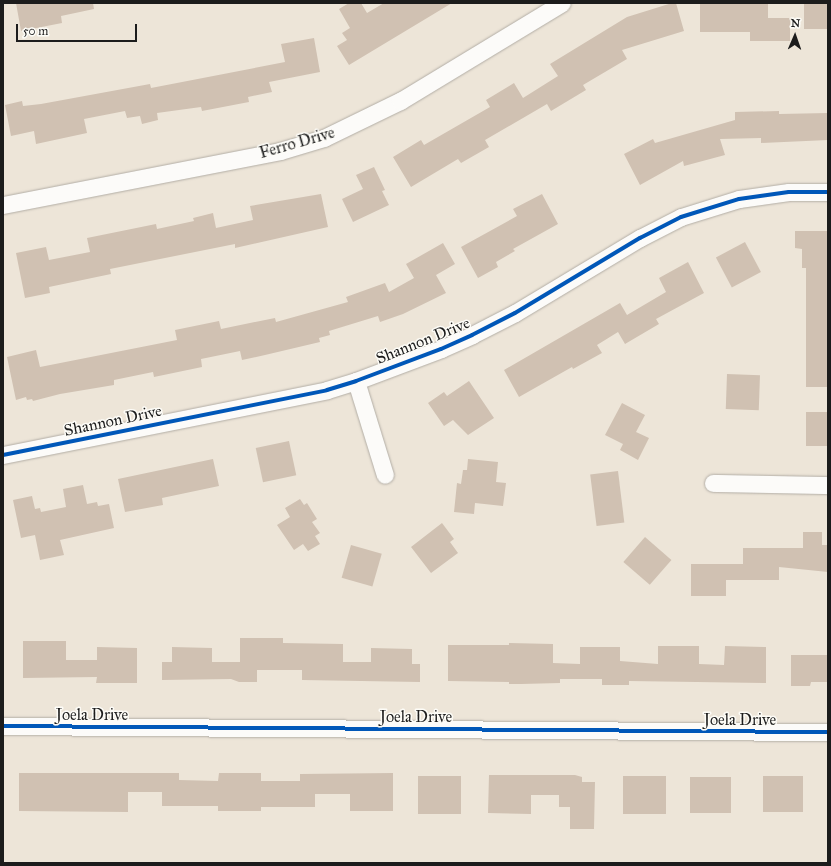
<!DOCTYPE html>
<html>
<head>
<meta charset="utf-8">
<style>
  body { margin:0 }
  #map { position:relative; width:831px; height:866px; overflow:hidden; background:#ede5d8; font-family:"IM FELL Great Primer",serif }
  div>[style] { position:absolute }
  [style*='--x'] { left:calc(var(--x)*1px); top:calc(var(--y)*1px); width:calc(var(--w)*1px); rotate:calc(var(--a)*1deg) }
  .building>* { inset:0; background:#d0c1b2; transform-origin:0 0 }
  .roads { filter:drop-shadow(0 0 1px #b2ada5) drop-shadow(0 0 1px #b2ada5) }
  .minor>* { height:17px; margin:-8.5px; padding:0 8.5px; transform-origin:8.5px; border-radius:8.5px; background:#fcfbf9 }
  .cycleway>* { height:4px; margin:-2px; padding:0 2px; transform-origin:2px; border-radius:2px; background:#0057b8 }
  span { translate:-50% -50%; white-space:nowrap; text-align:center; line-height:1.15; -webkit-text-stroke:3px #fdfcf7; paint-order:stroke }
  .street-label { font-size:16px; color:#1c1c1c }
  .frame { position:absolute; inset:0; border:4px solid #1c1c1c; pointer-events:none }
  .north { position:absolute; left:775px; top:16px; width:40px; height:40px; -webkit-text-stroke:3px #fdfcf7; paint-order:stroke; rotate:2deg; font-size:11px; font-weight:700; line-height:16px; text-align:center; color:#1c1c1c }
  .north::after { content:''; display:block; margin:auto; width:14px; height:18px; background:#1c1c1c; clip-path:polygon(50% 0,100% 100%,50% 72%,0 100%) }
  .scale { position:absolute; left:16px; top:24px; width:121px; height:18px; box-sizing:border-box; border:2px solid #1c1c1c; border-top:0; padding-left:5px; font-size:12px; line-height:14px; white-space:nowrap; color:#1c1c1c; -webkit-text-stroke:3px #fdfcf7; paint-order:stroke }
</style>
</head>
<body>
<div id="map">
  <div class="building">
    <i style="clip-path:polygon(16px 3px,93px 3px,94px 9px,61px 16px,62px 23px,21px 31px)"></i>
    <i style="clip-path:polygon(349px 3px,361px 3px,367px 13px,384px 3px,452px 3px,349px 65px,337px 46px,347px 40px,342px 33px,350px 28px,339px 9px)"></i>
    <i style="clip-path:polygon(672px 3px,676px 3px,684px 31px,622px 50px,627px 59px,583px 85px,586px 90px,551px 111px,547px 104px,485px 140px,489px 147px,461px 163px,458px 159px,411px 187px,393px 157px,421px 140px,424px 145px,490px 107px,486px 100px,514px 83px,523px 98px,558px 76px,550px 64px,627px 17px)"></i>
    <i style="clip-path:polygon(700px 3px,768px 3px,768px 18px,790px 18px,790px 41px,750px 41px,750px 32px,700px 32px)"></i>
    <i style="left:804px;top:3px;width:24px;height:26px"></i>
    <i style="clip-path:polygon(314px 38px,320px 72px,269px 82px,272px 92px,248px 97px,249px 102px,202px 111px,201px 107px,157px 113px,158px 120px,142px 124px,140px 116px,127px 118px,125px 111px,84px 119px,87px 133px,36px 144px,34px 131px,11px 136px,5px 105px,22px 101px,23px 106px,41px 104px,150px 84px,151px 88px,285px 62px,281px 44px)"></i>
    <i style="clip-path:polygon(779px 111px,779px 114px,828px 113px,828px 140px,761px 143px,761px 138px,720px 139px,725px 155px,684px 166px,683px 161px,640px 185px,624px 154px,653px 139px,655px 143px,735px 120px,735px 112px)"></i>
    <i style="clip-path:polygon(374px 167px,385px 190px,382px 191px,389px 205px,353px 222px,342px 199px,363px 189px,356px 175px)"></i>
    <i style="clip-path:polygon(321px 194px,328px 227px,235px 248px,235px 244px,110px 269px,111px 274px,49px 287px,50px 293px,25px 298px,16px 253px,46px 247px,49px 260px,90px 252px,87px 238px,156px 224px,157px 229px,194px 221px,193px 218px,213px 213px,216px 228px,253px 220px,250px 206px)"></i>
    <i style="clip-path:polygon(542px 194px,558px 224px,513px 249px,515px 251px,496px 262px,498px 267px,478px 278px,461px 247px,517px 216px,513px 209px)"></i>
    <i style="clip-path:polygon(795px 231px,827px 231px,828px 387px,806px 387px,806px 268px,802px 268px,802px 249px,795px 248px)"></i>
    <i style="left:745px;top:242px;width:34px;height:33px;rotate:62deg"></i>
    <i style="clip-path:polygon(443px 243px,455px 264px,436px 275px,446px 293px,403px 314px,380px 322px,378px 316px,329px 331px,330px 335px,319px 338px,320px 342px,265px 355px,242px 360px,240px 351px,201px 359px,202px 367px,154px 377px,153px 372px,114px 380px,114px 385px,60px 394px,33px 401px,32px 399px,27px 400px,26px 397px,16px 400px,7px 357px,36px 350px,40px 367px,177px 340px,175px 330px,219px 321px,221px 329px,275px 318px,276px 322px,348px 302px,346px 297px,385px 283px,389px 292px,414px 278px,406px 264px)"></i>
    <i style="clip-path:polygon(688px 262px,704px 293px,656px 319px,659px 324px,625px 344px,618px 332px,597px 345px,602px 353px,573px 369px,572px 367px,519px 397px,504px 370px,620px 303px,627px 315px,666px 292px,659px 278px)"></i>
    <i style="left:727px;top:374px;width:33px;height:35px;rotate:2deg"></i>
    <i style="clip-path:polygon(469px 381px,494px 418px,468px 435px,453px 420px,444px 426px,428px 403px,444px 392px,447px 396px)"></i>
    <i style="clip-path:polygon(622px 403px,645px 415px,636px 432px,649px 438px,638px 460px,620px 450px,623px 444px,605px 435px)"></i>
    <i style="left:806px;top:412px;width:22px;height:34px"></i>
    <i style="left:289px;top:441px;width:35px;height:34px;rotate:78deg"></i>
    <i style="clip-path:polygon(213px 459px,219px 486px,162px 498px,163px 505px,125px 512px,118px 479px)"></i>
    <i style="clip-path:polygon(468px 459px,498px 462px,496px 482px,506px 483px,503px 506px,475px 503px,474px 514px,454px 512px,457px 483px,461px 484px,463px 470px,467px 470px)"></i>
    <i style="left:618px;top:471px;width:52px;height:28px;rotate:83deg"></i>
    <i style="clip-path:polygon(83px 485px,87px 504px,97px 502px,98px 506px,109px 504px,114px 528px,60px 540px,64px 555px,40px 560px,35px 535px,21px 538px,13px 500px,32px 496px,35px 509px,40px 508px,41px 512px,66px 507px,63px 489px)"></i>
    <i style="clip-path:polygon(300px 499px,304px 505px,307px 503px,317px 519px,312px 522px,320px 533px,315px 536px,320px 544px,308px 551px,303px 544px,294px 550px,277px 525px,290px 517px,285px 508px)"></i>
    <i style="clip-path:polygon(442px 523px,454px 539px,450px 542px,458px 553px,431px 573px,411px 547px)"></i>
    <i style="clip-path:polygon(803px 532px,822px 532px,822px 545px,828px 545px,828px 572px,779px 567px,779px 580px,726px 580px,726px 596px,691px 596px,691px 564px,743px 564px,743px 548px,803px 548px)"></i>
    <i style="left:645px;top:537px;width:35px;height:33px;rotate:41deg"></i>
    <i style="left:351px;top:545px;width:32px;height:34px;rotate:16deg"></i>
    <i style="clip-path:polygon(240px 638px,283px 638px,283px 643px,343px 644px,343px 662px,371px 662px,371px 648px,412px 649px,412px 664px,420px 664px,420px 682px,302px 680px,302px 670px,257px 670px,257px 682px,239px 682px,231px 679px,162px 680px,162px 662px,172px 662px,172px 647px,212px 648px,212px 662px,240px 662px)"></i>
    <i style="clip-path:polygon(23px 641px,66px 641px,66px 660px,97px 660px,97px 647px,137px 648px,137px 683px,96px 683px,97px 677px,23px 678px)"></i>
    <i style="clip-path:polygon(509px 643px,553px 644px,553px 663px,580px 664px,580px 647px,620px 647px,620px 661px,658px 664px,658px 646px,699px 646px,699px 664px,724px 665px,725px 646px,766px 647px,766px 683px,629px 681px,629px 685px,602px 685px,602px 679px,560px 679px,560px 683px,521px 684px,509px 684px,509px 682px,448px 681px,448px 645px,509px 645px)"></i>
    <i style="clip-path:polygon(791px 655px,828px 655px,827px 682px,811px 682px,810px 686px,791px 686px)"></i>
    <i style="clip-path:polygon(19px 773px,179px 773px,179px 780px,218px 781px,219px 773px,261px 773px,261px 781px,300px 781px,300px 774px,393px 773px,393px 811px,350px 811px,350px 794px,315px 794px,315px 807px,261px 807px,261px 811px,218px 811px,218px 806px,162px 806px,162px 792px,128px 792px,128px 812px,19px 811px)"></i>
    <i style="clip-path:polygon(489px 775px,575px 775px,582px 777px,582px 782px,595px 782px,594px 829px,570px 829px,570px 807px,559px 807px,559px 795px,531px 795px,531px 814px,488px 813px)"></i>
    <i style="left:418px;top:776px;width:43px;height:38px"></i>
    <i style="left:623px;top:776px;width:43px;height:38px"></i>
    <i style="left:763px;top:776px;width:40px;height:36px"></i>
    <i style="left:690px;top:777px;width:41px;height:36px"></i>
  </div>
  <div class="roads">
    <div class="minor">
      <i style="--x:3;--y:205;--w:282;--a:-11"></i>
      <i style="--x:280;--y:151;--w:46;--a:-16.5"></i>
      <i style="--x:324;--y:138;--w:85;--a:-26"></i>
      <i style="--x:400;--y:101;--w:189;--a:-31.2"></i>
      <i style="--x:356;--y:381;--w:98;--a:72.9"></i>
      <i style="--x:3;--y:455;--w:330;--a:-11.3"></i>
      <i style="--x:327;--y:390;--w:30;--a:-17"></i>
      <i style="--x:356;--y:381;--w:91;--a:-20.6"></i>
      <i style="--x:441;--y:349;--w:34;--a:-24"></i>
      <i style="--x:472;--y:335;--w:48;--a:-27.1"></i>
      <i style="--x:515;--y:313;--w:146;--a:-31"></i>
      <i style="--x:640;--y:238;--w:46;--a:-27.1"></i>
      <i style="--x:681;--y:217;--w:61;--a:-17.2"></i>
      <i style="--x:739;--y:199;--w:50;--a:-8"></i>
      <i style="--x:789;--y:192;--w:39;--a:0"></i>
      <i style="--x:713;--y:483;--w:115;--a:1"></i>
      <i style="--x:3;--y:726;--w:825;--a:0.42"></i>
    </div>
  </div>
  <div class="cycleway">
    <i style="--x:3;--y:455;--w:330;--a:-11.3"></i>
    <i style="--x:327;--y:390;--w:30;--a:-17"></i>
    <i style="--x:356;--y:381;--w:91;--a:-20.6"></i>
    <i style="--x:441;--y:349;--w:34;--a:-24"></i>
    <i style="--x:472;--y:335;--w:48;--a:-27.1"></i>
    <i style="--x:515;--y:313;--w:146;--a:-31"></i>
    <i style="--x:640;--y:238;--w:46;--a:-27.1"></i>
    <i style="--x:681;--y:217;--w:61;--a:-17.2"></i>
    <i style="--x:739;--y:199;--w:50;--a:-8"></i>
    <i style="--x:789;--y:192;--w:39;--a:0"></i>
    <i style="--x:3;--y:726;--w:825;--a:0.42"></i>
  </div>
  <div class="street-label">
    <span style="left:297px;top:143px;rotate:-16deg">Ferro Drive</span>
    <span style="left:423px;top:341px;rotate:-22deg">Shannon Drive</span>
    <span style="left:113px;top:421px;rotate:-12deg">Shannon Drive</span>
    <span style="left:92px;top:715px">Joela Drive</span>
    <span style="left:416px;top:717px">Joela Drive</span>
    <span style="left:740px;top:720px">Joela Drive</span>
  </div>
  <div class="frame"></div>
  <div class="north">N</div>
  <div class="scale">50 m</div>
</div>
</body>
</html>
